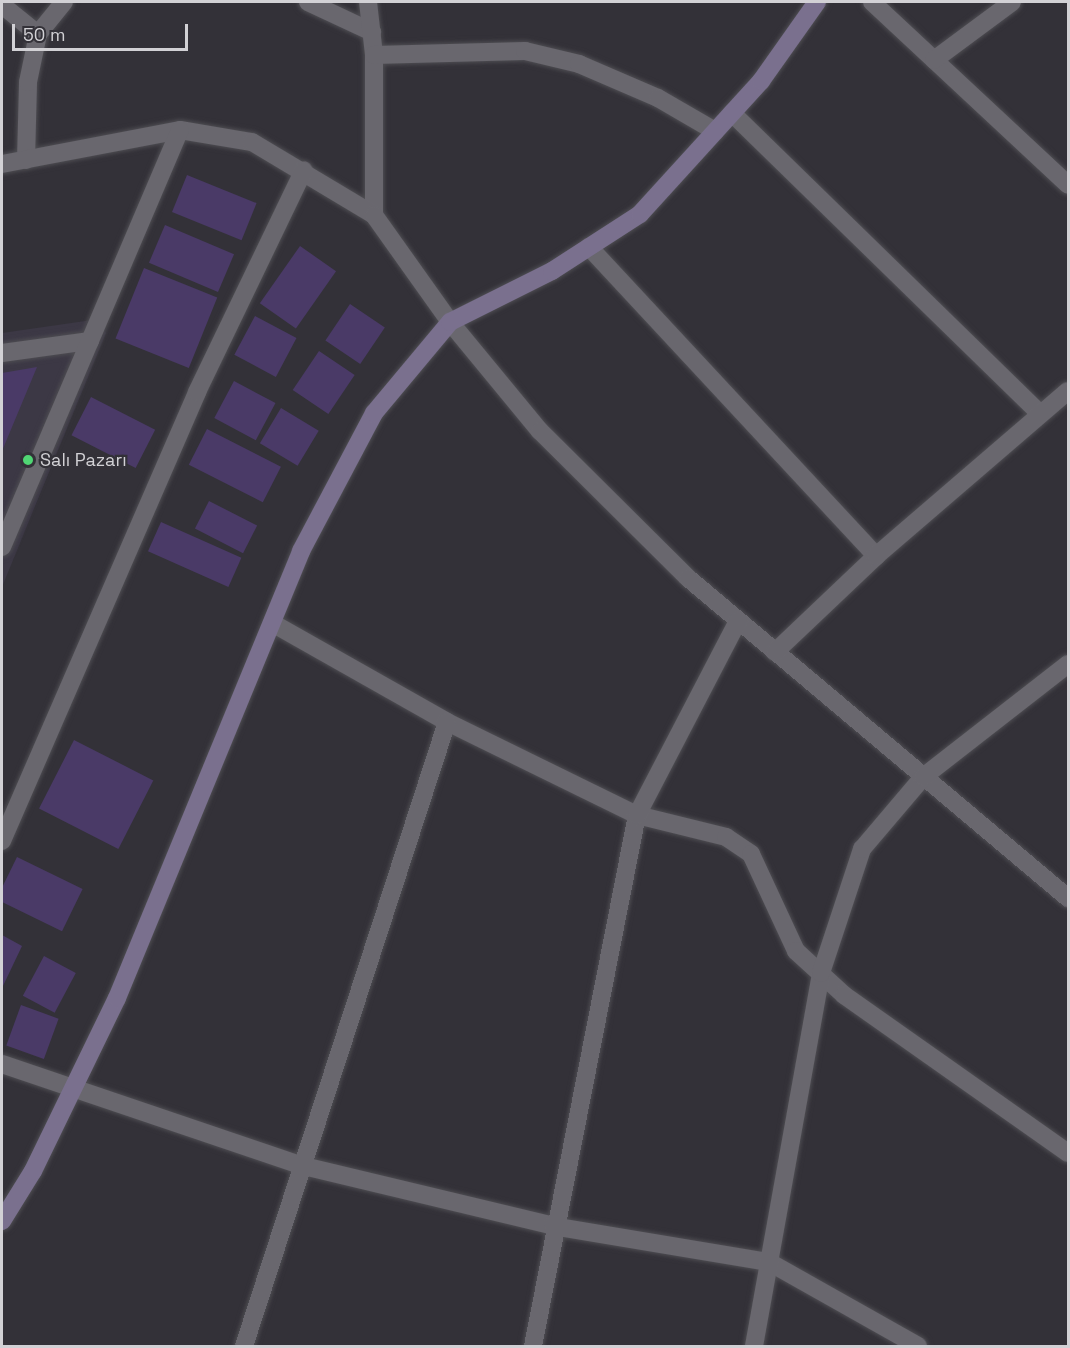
<!DOCTYPE html>
<html>
<head>
<meta charset="utf-8">
<style>
  body { margin:0 }
  #map { position:relative; width:1070px; height:1348px; overflow:hidden; background:#333138; font-family:"Space Grotesk",sans-serif }
  div>[style] { position:absolute }
  [style*='--x'] { left:calc(var(--x)*1px); top:calc(var(--y)*1px); width:calc(var(--w)*1px); rotate:calc(var(--a)*1deg) }
  .built>* { inset:0; background:#3c3845 }
  .building>* { inset:0; background:#4a3a67; transform-origin:0 0 }
  .roads { filter:drop-shadow(0 0 2px #4e4d52) drop-shadow(0 0 2px #4e4d52) }
  .street>* { height:18px; margin:-9px; padding:0 9px; transform-origin:9px; border-radius:9px; background:#69676e }
  .secondary>* { height:18px; margin:-9px; padding:0 9px; transform-origin:9px; border-radius:9px; background:#7a708e }
  .dots>* { width:16px; height:16px; translate:-50% -50%; box-sizing:border-box; border:3px solid #333138; border-radius:50% }
  span { translate:-50% -50%; white-space:nowrap; text-align:center; line-height:1.15; -webkit-text-stroke:4.5px #333138; paint-order:stroke }
  .poi-label { font-size:18px; color:#d2d1d5 }
  .left { translate:0 -50%; text-align:left }
  .frame { position:absolute; inset:0; border:3px solid #d2d1d5; pointer-events:none }
  .scale { position:absolute; left:12px; top:24px; width:176px; height:27px; box-sizing:border-box; border:3px solid #d2d1d5; border-top:0; padding-left:8px; font-size:18px; line-height:21px; white-space:nowrap; color:#d2d1d5; -webkit-text-stroke:4px #333138; paint-order:stroke }
</style>
</head>
<body>
<div id="map">
  <div class="built">
    <i style="clip-path:polygon(99px 319px,106px 333px,2px 587px,2px 333px)"></i>
  </div>
  <div class="building">
    <i style="left:187px;top:175px;width:75px;height:40px;rotate:22deg"></i>
    <i style="left:165px;top:225px;width:75px;height:41px;rotate:23deg"></i>
    <i style="left:300px;top:246px;width:44px;height:70px;rotate:35deg"></i>
    <i style="left:144px;top:268px;width:79px;height:76px;rotate:22deg"></i>
    <i style="left:350px;top:304px;width:42px;height:44px;rotate:34deg"></i>
    <i style="left:255px;top:316px;width:47px;height:44px;rotate:28deg"></i>
    <i style="left:319px;top:351px;width:43px;height:47px;rotate:34deg"></i>
    <i style="clip-path:polygon(37px 367px,2px 451px,2px 373px)"></i>
    <i style="left:234px;top:381px;width:47px;height:42px;rotate:28deg"></i>
    <i style="left:91px;top:397px;width:72px;height:43px;rotate:27deg"></i>
    <i style="left:281px;top:408px;width:44px;height:41px;rotate:31deg"></i>
    <i style="left:207px;top:429px;width:83px;height:40px;rotate:27deg"></i>
    <i style="left:209px;top:501px;width:54px;height:31px;rotate:27deg"></i>
    <i style="left:161px;top:522px;width:88px;height:32px;rotate:24deg"></i>
    <i style="left:74px;top:740px;width:89px;height:77px;rotate:27deg"></i>
    <i style="left:17px;top:857px;width:73px;height:47px;rotate:26deg"></i>
    <i style="clip-path:polygon(2px 935px,22px 946px,2px 988px)"></i>
    <i style="left:44px;top:956px;width:36px;height:45px;rotate:28deg"></i>
    <i style="left:21px;top:1005px;width:40px;height:43px;rotate:20deg"></i>
  </div>
  <div class="roads">
    <div class="street">
      <i style="--x:308;--y:2;--w:71;--a:25.1"></i>
      <i style="--x:368;--y:2;--w:53;--a:83.5"></i>
      <i style="--x:374;--y:55;--w:160;--a:90"></i>
      <i style="--x:872;--y:2;--w:268;--a:43"></i>
      <i style="--x:2;--y:5;--w:46;--a:38.9"></i>
      <i style="--x:374;--y:55;--w:151;--a:-1.5"></i>
      <i style="--x:525;--y:51;--w:56;--a:13.5"></i>
      <i style="--x:579;--y:64;--w:86;--a:23.3"></i>
      <i style="--x:658;--y:98;--w:66;--a:30.1"></i>
      <i style="--x:934;--y:60;--w:97;--a:-36.6"></i>
      <i style="--x:732;--y:113;--w:428;--a:44.3"></i>
      <i style="--x:26;--y:160;--w:78;--a:-88.5"></i>
      <i style="--x:28;--y:82;--w:49;--a:-78.2"></i>
      <i style="--x:38;--y:34;--w:41;--a:-50.9"></i>
      <i style="--x:2;--y:164;--w:181;--a:-10.8"></i>
      <i style="--x:180;--y:130;--w:73;--a:9.5"></i>
      <i style="--x:252;--y:142;--w:142;--a:30.9"></i>
      <i style="--x:374;--y:215;--w:131;--a:54.6"></i>
      <i style="--x:450;--y:322;--w:141;--a:50.5"></i>
      <i style="--x:540;--y:431;--w:209;--a:44.8"></i>
      <i style="--x:688;--y:578;--w:497;--a:40.1"></i>
      <i style="--x:589;--y:247;--w:422;--a:47.1"></i>
      <i style="--x:2;--y:353;--w:89;--a:-7.8"></i>
      <i style="--x:2;--y:547;--w:453;--a:-66.9"></i>
      <i style="--x:274;--y:624;--w:199;--a:29.5"></i>
      <i style="--x:447;--y:722;--w:212;--a:26.1"></i>
      <i style="--x:637;--y:815;--w:92;--a:13.9"></i>
      <i style="--x:726;--y:837;--w:30;--a:34"></i>
      <i style="--x:751;--y:854;--w:107;--a:65.1"></i>
      <i style="--x:796;--y:951;--w:65;--a:42.5"></i>
      <i style="--x:844;--y:995;--w:274;--a:35.2"></i>
      <i style="--x:775;--y:652;--w:139;--a:-43.5"></i>
      <i style="--x:876;--y:556;--w:253;--a:-40.7"></i>
      <i style="--x:2;--y:841;--w:490;--a:-66.5"></i>
      <i style="--x:197;--y:392;--w:246;--a:-64.3"></i>
      <i style="--x:2;--y:1064;--w:319;--a:18.7"></i>
      <i style="--x:304;--y:1166;--w:256;--a:13.5"></i>
      <i style="--x:553;--y:1226;--w:219;--a:9.5"></i>
      <i style="--x:769;--y:1262;--w:171;--a:29.4"></i>
      <i style="--x:244;--y:1346;--w:656;--a:-71.98"></i>
      <i style="--x:533;--y:1346;--w:541;--a:-78.92"></i>
      <i style="--x:637;--y:815;--w:219;--a:-62.5"></i>
      <i style="--x:754;--y:1346;--w:379;--a:-79.8"></i>
      <i style="--x:821;--y:973;--w:131;--a:-71.7"></i>
      <i style="--x:862;--y:849;--w:94;--a:-49.7"></i>
      <i style="--x:923;--y:777;--w:184;--a:-37.9"></i>
    </div>
    <div class="secondary">
      <i style="--x:2;--y:1221;--w:59;--a:-58.2"></i>
      <i style="--x:33;--y:1171;--w:192;--a:-64.1"></i>
      <i style="--x:117;--y:998;--w:483;--a:-67.6"></i>
      <i style="--x:301;--y:551;--w:156;--a:-62.1"></i>
      <i style="--x:374;--y:413;--w:119;--a:-50.1"></i>
      <i style="--x:450;--y:322;--w:114;--a:-26.6"></i>
      <i style="--x:552;--y:271;--w:105;--a:-32.9"></i>
      <i style="--x:640;--y:214;--w:180;--a:-47.7"></i>
      <i style="--x:761;--y:81;--w:97;--a:-54.7"></i>
    </div>
  </div>
  <div class="dots">
    <i style="left:28px;top:460px;background:#50d674"></i>
  </div>
  <div class="poi-label">
    <span class="left" style="left:40px;top:460px">Salı Pazarı</span>
  </div>
  <div class="frame"></div>
  <div class="scale">50 m</div>
</div>
</body>
</html>
